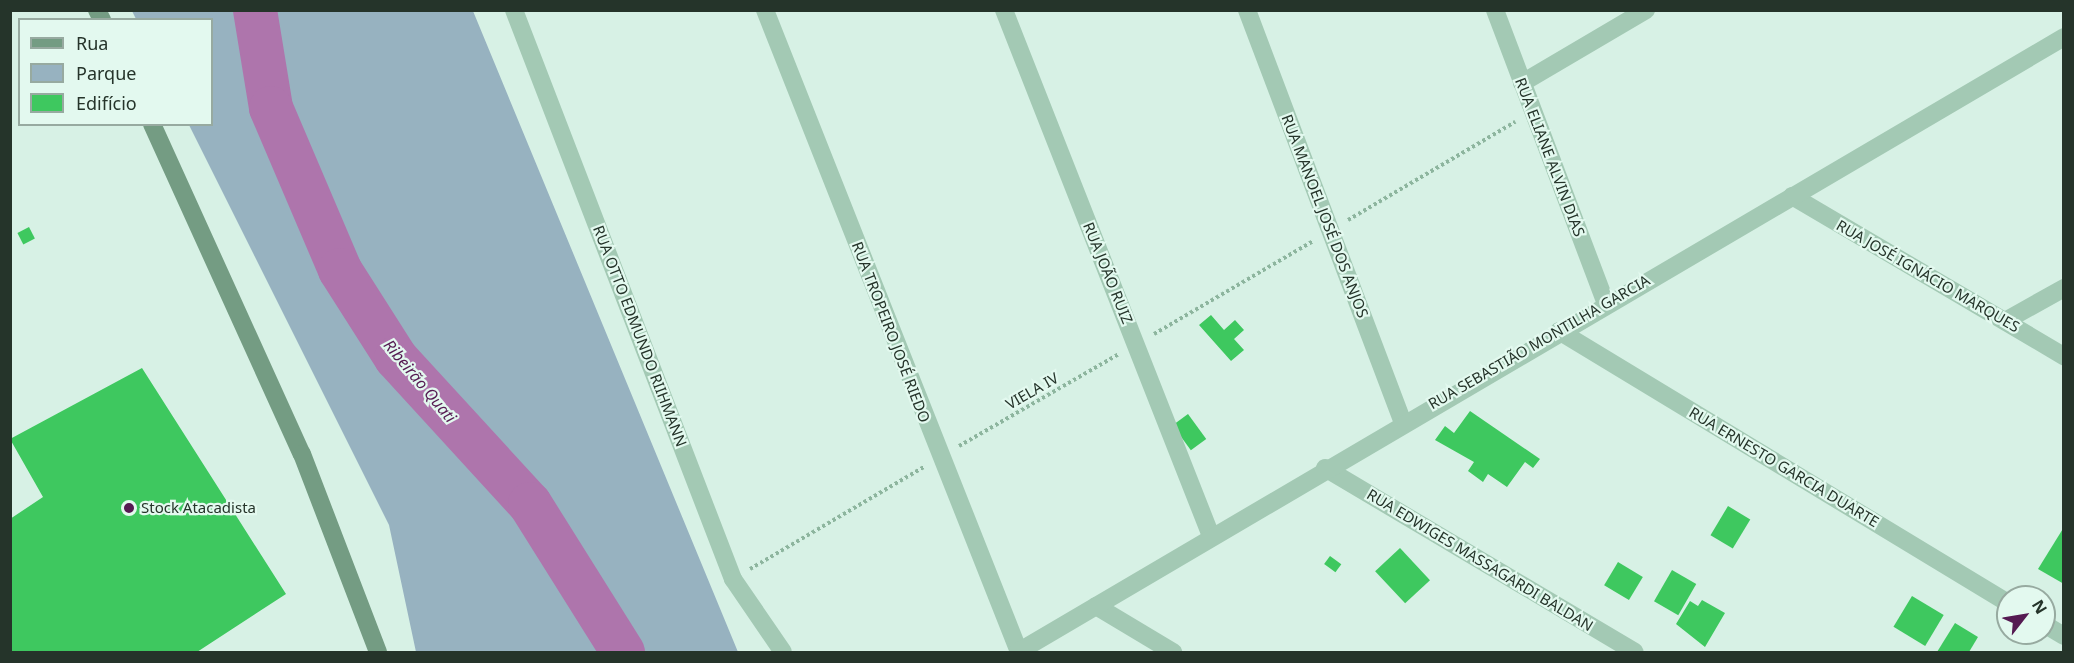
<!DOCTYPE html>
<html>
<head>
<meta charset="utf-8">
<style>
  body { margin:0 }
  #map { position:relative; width:2074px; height:663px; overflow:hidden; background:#d7f1e5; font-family:"Noto Sans",sans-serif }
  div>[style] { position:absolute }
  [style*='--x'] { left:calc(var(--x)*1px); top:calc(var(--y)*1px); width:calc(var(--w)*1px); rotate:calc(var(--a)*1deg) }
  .green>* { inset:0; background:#97b2c0 }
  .river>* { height:44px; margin:-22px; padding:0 22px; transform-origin:22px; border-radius:22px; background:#ae75ac }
  .building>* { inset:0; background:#3ec85f; transform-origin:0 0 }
  .path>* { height:4px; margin-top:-2px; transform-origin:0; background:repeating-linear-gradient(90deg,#8db59e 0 3px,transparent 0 6px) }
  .street>* { height:18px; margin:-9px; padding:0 9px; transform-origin:9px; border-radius:9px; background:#a3c9b4 }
  .secondary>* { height:18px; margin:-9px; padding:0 9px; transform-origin:9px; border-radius:9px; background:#749c83 }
  .dots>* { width:16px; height:16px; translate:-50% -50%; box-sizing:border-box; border:3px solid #e3f9ef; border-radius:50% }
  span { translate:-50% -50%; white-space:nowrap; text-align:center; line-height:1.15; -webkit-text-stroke:4.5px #e3f9ef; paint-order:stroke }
  .street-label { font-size:15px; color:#25342a }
  .poi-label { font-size:15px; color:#25342a }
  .left { translate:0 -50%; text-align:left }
  .water-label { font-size:16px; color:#551a52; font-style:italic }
  .frame { position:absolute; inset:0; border:12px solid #25342a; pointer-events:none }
  .legend { position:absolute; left:18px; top:18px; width:195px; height:108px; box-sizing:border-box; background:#e3f9ef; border:2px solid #97aaa0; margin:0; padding:8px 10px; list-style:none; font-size:18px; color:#25342a }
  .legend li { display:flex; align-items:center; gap:12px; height:30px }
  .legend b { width:30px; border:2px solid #97aaa0 }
  .north { position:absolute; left:1996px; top:585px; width:60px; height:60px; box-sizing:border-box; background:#e3f9ef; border:2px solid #97aaa0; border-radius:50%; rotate:59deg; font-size:16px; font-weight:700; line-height:24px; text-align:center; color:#25342a }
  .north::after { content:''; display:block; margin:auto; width:21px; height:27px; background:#551a52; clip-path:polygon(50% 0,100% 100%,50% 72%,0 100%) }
</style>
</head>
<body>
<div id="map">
  <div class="green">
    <i style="clip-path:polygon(132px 11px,473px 11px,738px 652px,416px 652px,389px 525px,189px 125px,212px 124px,212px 20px,136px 19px)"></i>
  </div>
  <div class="river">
    <i style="--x:255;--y:10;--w:99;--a:80.7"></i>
    <i style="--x:271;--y:108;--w:176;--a:66.9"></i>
    <i style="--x:340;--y:270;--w:104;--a:57.5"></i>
    <i style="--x:396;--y:358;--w:198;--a:47.5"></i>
    <i style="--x:530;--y:504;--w:175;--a:57.9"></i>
  </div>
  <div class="building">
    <i style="left:29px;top:227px;width:13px;height:13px;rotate:63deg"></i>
    <i style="clip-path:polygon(1211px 315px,1224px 330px,1235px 320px,1244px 330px,1234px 339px,1244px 350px,1231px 361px,1199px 325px)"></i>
    <i style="clip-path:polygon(142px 368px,286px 594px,197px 652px,10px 652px,10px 519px,43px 497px,10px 439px)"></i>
    <i style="clip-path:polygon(1470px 411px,1540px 459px,1533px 468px,1525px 462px,1507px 487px,1488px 474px,1483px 482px,1468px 471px,1474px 462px,1435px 440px,1445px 426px,1454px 433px)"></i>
    <i style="left:1188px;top:414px;width:31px;height:19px;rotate:54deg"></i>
    <i style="left:1728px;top:506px;width:26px;height:34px;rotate:31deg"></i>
    <i style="clip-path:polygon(2064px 527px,2064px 584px,2038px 569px)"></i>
    <i style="left:1400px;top:548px;width:44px;height:34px;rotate:47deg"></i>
    <i style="left:1330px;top:556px;width:14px;height:10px;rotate:36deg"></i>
    <i style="left:1618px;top:562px;width:29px;height:27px;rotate:31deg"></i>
    <i style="left:1672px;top:570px;width:28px;height:36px;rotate:30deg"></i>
    <i style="left:1912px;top:596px;width:37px;height:36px;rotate:31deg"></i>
    <i style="clip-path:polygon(1702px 600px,1725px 613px,1705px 647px,1676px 624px,1690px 601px,1698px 606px)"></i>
    <i style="clip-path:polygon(1955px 623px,1978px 637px,1969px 652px,1937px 652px)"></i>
  </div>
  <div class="path">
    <i style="--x:1348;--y:220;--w:194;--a:-30.4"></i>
    <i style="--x:1154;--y:334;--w:184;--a:-30.3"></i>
    <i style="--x:959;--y:446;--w:185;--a:-29.9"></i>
    <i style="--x:750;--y:569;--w:202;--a:-30.4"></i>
  </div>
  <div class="street">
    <i style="--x:514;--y:10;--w:610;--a:68.95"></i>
    <i style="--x:733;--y:579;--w:88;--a:55.6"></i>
    <i style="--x:765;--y:10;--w:690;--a:68.41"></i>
    <i style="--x:1004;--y:10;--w:565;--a:68.52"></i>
    <i style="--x:1247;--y:10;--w:441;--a:69.3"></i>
    <i style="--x:1495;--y:10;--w:313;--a:69.3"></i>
    <i style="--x:1522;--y:83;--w:144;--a:-30.5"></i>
    <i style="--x:1792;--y:196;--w:316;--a:30.5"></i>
    <i style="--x:2005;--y:321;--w:68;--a:-29.2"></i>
    <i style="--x:1559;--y:331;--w:525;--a:31.21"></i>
    <i style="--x:1325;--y:468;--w:360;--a:30.7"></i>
    <i style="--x:1096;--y:606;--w:90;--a:30.9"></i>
    <i style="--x:2044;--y:624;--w:23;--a:31"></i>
    <i style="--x:1018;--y:652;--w:1213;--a:-30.45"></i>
  </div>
  <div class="secondary">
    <i style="--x:97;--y:10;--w:11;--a:63"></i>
    <i style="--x:152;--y:124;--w:362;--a:65.6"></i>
    <i style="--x:302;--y:454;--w:212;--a:69"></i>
  </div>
  <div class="dots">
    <i style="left:129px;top:508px;background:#551a52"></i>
  </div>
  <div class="street-label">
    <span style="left:1550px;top:157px;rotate:69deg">RUA ELIANE ALVIN DIAS</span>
    <span style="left:1325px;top:216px;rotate:69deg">RUA MANOEL JOSÉ DOS ANJOS</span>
    <span style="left:1108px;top:273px;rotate:68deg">RUA JOÃO RUIZ</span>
    <span style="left:1928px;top:276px;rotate:30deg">RUA JOSÉ IGNÁCIO MARQUES</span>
    <span style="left:891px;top:332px;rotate:69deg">RUA TROPEIRO JOSÉ RIEDO</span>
    <span style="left:640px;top:336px;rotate:69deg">RUA OTTO EDMUNDO RIIHMANN</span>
    <span style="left:1539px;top:342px;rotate:-30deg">RUA SEBASTIÃO MONTILHA GARCIA</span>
    <span style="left:1032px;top:391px;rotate:-30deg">VIELA IV</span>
    <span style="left:1784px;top:467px;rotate:31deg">RUA ERNESTO GARCIA DUARTE</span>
    <span style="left:1480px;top:560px;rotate:31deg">RUA EDWIGES MASSAGARDI BALDAN</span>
  </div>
  <div class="poi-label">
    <span class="left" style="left:141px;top:508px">Stock Atacadista</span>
  </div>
  <div class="water-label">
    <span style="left:420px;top:381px;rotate:50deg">Ribeirão Quati</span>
  </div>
  <div class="frame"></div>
  <ul class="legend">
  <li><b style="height:8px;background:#749c83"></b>Rua</li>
  <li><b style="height:16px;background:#97b2c0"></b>Parque</li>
  <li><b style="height:16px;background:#3ec85f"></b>Edifício</li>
  </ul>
  <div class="north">N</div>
</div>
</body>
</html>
